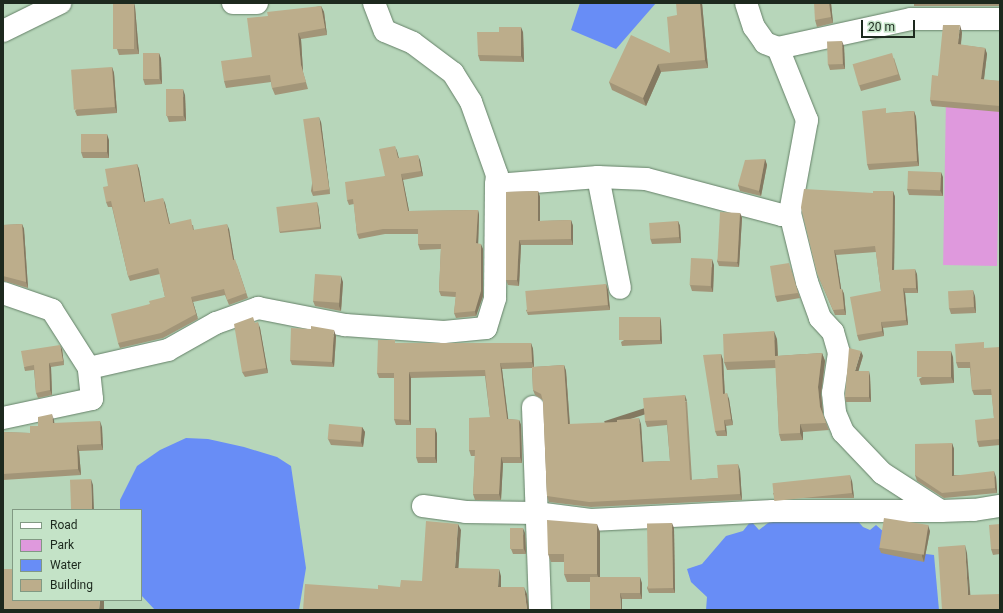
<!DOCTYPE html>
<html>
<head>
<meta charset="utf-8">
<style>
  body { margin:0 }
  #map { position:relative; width:1003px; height:613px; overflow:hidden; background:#b7d6ba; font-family:Roboto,sans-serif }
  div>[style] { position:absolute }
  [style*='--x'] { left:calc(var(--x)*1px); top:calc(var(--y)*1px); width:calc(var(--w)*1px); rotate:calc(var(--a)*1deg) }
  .green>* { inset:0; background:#df99dd; transform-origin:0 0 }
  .water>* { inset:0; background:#688df6 }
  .roads { filter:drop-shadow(0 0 1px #658168) drop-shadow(0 0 1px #658168) }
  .minor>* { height:22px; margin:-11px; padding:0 11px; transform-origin:11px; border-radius:11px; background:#fff }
  .wall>* { inset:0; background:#a29578; transform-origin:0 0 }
  .shaded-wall>* { inset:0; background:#847961; transform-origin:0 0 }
  .building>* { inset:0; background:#bcad8b; transform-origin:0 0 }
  span { translate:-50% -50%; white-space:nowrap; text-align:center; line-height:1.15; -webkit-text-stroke:3.5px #c4e3c7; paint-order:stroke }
  .frame { position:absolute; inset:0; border:4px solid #1d291e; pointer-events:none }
  .legend { position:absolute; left:12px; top:509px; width:130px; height:92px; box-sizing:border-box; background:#c4e3c7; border:1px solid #819983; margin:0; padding:5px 7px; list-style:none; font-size:12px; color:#1d291e }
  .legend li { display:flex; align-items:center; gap:8px; height:20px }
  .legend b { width:20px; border:1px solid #819983 }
  .scale { position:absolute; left:861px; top:20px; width:54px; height:18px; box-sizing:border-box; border:2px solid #1d291e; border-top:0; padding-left:5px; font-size:12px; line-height:14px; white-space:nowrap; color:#1d291e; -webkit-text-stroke:3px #c4e3c7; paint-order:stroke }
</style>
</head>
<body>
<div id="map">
  <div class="green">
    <i style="left:946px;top:99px;width:54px;height:166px;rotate:1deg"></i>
  </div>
  <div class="water">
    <i style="clip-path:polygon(580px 3px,656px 3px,616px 49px,571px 30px)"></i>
    <i style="clip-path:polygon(186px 438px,208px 439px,244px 447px,277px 457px,291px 466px,306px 568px,299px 610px,155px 610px,141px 595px,141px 510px,120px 510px,120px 500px,137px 466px,160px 450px)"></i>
    <i style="clip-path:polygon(773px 519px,856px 519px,863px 527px,870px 530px,876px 525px,885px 533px,926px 554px,934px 555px,939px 610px,706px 610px,707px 597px,691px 582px,687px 569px,702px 564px,726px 536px,743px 531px,751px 521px,759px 530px)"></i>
  </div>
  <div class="roads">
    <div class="minor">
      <i style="--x:233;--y:3;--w:24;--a:0"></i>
      <i style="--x:374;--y:3;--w:30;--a:69"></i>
      <i style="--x:385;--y:31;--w:30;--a:23"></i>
      <i style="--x:413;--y:43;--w:50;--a:36.9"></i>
      <i style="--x:453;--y:73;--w:34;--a:58"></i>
      <i style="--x:471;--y:102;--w:77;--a:70.4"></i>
      <i style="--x:497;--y:175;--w:10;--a:96"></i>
      <i style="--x:496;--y:185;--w:102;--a:-4.5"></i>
      <i style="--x:598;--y:177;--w:48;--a:2.4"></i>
      <i style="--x:646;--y:179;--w:141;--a:14.8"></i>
      <i style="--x:782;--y:215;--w:8;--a:-14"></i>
      <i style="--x:790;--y:213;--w:71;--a:76.2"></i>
      <i style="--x:807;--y:282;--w:38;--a:70"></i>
      <i style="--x:820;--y:318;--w:19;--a:47"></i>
      <i style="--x:833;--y:332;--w:22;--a:74"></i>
      <i style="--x:839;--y:353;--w:40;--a:98.5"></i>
      <i style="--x:833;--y:393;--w:20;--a:84"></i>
      <i style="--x:835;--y:413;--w:21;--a:67"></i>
      <i style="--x:843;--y:432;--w:57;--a:46.4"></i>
      <i style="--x:882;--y:473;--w:70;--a:32.8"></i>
      <i style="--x:941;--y:511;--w:33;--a:-2"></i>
      <i style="--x:974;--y:510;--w:26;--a:-9"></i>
      <i style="--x:746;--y:3;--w:25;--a:72"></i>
      <i style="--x:754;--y:27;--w:19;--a:55"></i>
      <i style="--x:765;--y:43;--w:14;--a:21"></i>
      <i style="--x:778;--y:48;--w:136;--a:-12.3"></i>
      <i style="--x:911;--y:19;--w:89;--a:0"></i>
      <i style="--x:3;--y:31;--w:64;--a:-26.2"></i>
      <i style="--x:778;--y:48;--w:78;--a:68.1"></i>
      <i style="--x:807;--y:120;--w:95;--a:100.4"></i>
      <i style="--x:598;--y:177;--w:113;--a:78.8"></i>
      <i style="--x:3;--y:293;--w:52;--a:19.1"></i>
      <i style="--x:52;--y:310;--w:69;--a:57.5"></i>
      <i style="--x:89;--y:368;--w:81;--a:-12.8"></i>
      <i style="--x:168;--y:350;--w:55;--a:-29.4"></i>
      <i style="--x:216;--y:323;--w:45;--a:-19.7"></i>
      <i style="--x:258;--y:308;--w:89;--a:11.1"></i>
      <i style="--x:345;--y:325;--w:99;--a:4"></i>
      <i style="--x:444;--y:332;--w:42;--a:-5.4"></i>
      <i style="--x:486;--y:328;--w:31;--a:-73"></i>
      <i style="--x:495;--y:298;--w:113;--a:-89.5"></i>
      <i style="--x:533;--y:407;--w:203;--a:88"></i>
      <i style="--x:3;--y:418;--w:91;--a:-12.1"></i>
      <i style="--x:92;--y:399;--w:31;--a:-96"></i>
      <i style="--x:423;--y:506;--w:43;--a:7.9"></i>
      <i style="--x:466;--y:512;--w:70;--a:0.8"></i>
      <i style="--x:536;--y:513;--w:55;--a:7.3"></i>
      <i style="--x:591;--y:520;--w:182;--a:-2.8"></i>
      <i style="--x:773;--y:511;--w:167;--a:0"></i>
    </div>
  </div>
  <div class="wall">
    <i style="clip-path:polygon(113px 3px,134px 3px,135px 7px,139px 54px,119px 55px,117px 49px)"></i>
    <i style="clip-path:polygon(702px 3px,708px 68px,661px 72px,646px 106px,612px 90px,609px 82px,670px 53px,677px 15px)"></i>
    <i style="clip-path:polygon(831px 3px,833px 23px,817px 27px,815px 20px)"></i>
    <i style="left:914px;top:3px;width:86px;height:3px"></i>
    <i style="clip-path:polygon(321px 6px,324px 12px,327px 35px,301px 39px,303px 72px,308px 89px,275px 95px,272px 88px,271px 82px,226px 88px,224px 81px,252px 57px,268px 16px)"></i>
    <i style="clip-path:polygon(523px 32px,524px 62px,480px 61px,478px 55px)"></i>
    <i style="clip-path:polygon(962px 32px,961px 45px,985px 48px,987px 54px,984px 80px,1000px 81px,1000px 112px,932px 106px,930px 100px,938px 76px)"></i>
    <i style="clip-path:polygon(844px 46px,845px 69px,830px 70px,828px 64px)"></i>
    <i style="clip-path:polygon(159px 53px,161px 59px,162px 84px,145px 85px,143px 79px)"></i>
    <i style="clip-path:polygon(894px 58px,901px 80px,861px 91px,859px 85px)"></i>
    <i style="clip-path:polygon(112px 67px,114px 73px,117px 113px,77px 116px,75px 111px)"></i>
    <i style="clip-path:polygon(185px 95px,186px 121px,169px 122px,167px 116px)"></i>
    <i style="clip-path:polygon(914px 111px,916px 117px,919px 166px,869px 170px,867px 164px,888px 113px)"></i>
    <i style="clip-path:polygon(321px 122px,330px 194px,313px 196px,311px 191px)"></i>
    <i style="clip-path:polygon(109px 140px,109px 158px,83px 158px,81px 152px)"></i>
    <i style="clip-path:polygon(397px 151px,399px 158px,420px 160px,423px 176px,403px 180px,409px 211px,478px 210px,479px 215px,478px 244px,483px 249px,483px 296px,476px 316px,456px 318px,454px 313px,456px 297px,441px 296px,439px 291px,441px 249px,420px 250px,418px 244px,418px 234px,385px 234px,359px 239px,357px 234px,354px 204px,349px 205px,347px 200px,385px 176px)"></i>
    <i style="clip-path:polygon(765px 159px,767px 165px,761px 196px,740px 191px,738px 185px)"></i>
    <i style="clip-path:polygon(137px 164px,139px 169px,145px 202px,165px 203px,170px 224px,193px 225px,194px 230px,229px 229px,234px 260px,237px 265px,248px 298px,229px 305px,225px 295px,193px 302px,198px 319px,163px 338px,120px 348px,118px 343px,150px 304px,165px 297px,160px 274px,130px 281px,128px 276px,112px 207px,108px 207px,106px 202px,108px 186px)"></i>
    <i style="clip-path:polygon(943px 177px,943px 196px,909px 195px,907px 189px)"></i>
    <i style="clip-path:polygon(538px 191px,540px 197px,540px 221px,571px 220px,573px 226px,573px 245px,521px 245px,519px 286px,508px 285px,506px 280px,506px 192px)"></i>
    <i style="clip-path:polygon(893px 191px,895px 197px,894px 270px,917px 274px,918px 293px,905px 293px,908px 325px,883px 328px,884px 336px,859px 341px,857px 335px,881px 291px,876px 252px,836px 255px,841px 289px,842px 289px,844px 294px,846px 315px,835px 315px,819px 278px,801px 207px,873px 193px)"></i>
    <i style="clip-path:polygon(318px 205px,321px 229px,280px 233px,279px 230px)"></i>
    <i style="clip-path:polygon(740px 213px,742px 218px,739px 267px,719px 266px,717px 261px)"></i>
    <i style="clip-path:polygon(678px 221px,680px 226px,681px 243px,652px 244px,650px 238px)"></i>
    <i style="clip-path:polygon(22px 224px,24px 229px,28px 288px,4px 281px,3px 278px,3px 225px)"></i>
    <i style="clip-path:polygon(714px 265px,713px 292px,692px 291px,690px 285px)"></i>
    <i style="clip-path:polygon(791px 269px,800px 298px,777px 302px,775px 296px)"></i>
    <i style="clip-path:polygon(343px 282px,341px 311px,315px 306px,313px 301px)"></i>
    <i style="clip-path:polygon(606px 284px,608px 290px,610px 310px,528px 315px,526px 310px)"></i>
    <i style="clip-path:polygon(975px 296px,976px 313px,951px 314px,949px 308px)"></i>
    <i style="clip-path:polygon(660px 317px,661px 322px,662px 344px,622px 346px,621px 342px)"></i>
    <i style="clip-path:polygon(255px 323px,260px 328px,268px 373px,245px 377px,242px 372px)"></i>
    <i style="clip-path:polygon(336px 336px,334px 367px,292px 365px,290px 360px)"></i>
    <i style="clip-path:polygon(777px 339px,778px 356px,822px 353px,825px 361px,821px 394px,823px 414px,829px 430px,803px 432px,803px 440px,781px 441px,779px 434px,776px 368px,727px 370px,724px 362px)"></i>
    <i style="clip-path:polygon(396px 343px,531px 343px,533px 349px,534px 367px,564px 365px,566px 371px,570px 424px,641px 424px,643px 462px,670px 461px,667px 425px,647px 427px,645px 421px,687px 401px,692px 480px,718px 478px,740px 470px,742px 500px,591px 507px,549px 502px,547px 496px,543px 401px,543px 400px,535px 395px,533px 390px,532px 368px,502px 369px,508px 419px,519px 420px,521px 425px,522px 463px,503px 463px,501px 500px,475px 500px,473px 494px,475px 456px,471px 456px,469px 450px,490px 417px,485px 376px,411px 378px,411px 425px,396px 425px,394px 419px,394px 378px,379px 378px,377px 373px)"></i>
    <i style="clip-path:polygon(1000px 347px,1000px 445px,979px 447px,977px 441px,994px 418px,992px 395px,974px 395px,972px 390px,970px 368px,958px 368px,956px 362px)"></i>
    <i style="clip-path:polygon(62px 349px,64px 365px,51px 367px,52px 395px,38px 398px,36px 393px,34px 370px,25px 371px,24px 367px)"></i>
    <i style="clip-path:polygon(721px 354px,723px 360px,725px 394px,729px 399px,733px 425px,726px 426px,727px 436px,717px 436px,715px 431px)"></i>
    <i style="clip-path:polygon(863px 356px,858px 371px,870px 376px,871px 402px,846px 402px,845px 397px)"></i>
    <i style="clip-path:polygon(953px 357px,954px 383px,921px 385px,919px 379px)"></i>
    <i style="clip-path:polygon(54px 420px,54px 423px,102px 427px,103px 450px,79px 451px,81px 475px,3px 480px,3px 432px,30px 433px,38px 426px)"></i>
    <i style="clip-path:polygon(362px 427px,365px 432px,363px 447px,331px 445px,328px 439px)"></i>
    <i style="clip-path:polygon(435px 428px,437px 434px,437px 463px,418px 463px,416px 457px)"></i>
    <i style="clip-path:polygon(952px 443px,954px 449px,954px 475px,996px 477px,997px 493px,944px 498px,917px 481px,915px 475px)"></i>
    <i style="clip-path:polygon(852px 481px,854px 498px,775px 498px,773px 493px)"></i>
    <i style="clip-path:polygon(1000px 524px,1000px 554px,993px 555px,991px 549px)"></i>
    <i style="clip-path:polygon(674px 528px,675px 593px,649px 593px,647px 588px)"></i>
    <i style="clip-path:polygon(930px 531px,924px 562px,881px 553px,879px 548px)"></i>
    <i style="clip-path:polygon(600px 532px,600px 577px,642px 583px,642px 599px,622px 599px,590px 582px,567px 582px,564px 574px,564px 562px,551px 562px,548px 554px)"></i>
    <i style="clip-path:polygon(525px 533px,526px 554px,513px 554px,511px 549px)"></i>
  </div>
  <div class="shaded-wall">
    <i style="clip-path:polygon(134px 3px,135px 7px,139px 54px,137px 48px)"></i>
    <i style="clip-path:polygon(700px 3px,702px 3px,708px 68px,705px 60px)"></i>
    <i style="clip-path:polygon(829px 3px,831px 3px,833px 23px,831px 17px)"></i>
    <i style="clip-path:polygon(321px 6px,324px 12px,327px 35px,325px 28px)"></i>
    <i style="clip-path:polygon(960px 25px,962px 32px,960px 51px,958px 44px)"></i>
    <i style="clip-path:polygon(521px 27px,523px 32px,524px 62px,521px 56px)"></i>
    <i style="clip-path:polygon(298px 33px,301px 39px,303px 72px,308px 89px,301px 65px)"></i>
    <i style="clip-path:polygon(842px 41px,844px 46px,845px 69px,843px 64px)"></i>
    <i style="clip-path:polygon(985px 48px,987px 54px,983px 86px,981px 79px)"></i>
    <i style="clip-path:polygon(159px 53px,161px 59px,162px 84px,160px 79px)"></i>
    <i style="clip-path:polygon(658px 64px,661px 72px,646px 106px,643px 98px)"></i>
    <i style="clip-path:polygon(112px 67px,114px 73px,117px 113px,115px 107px)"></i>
    <i style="clip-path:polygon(183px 89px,185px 95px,186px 121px,184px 116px)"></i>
    <i style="clip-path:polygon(914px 111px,916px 117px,919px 166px,917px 161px)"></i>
    <i style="clip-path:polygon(319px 117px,321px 122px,330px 194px,329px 189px)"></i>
    <i style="clip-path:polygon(107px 134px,109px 140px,109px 158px,107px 152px)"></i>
    <i style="clip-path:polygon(395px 146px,397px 151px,400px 164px,398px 158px)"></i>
    <i style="clip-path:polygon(418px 155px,420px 160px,423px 176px,421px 171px)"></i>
    <i style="clip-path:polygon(765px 159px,767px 165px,761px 196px,759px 191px)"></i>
    <i style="clip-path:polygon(137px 164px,139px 169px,146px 208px,144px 202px)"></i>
    <i style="clip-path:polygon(941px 172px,943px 177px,943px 196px,940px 190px)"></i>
    <i style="clip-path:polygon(401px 174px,403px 180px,410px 216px,408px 211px)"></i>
    <i style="clip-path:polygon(538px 191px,540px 197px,540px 226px,538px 221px)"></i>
    <i style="clip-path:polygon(893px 191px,895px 197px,894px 276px,892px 270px)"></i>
    <i style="clip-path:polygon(163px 198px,165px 203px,171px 230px,169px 224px)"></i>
    <i style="clip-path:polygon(317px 202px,318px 205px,321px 229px,320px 227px)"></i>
    <i style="clip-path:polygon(478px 210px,479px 215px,478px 249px,476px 243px)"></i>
    <i style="clip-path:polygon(740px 213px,742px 218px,739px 267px,737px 262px)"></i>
    <i style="clip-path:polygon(571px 220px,573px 226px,573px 245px,571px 239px)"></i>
    <i style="clip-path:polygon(678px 221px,680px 226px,681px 243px,679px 237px)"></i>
    <i style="clip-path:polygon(22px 224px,24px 229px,28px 288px,26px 282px)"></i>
    <i style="clip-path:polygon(227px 224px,229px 229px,235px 265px,233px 260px)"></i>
    <i style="clip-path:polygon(519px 240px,521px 245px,519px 286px,517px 280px)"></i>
    <i style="clip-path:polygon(481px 244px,483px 249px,483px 296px,476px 316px,475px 311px)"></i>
    <i style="clip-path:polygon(834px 250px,836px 255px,842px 294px,840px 289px)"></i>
    <i style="clip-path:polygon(712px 259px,714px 265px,713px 292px,711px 287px)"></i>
    <i style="clip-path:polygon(915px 269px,917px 274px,918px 293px,916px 288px)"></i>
    <i style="clip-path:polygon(341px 276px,343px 282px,341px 311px,339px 306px)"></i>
    <i style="clip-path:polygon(606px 284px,608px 290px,610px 310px,608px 305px)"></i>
    <i style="clip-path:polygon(903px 288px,905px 293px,908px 325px,906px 320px)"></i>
    <i style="clip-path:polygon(842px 289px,844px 294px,846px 315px,844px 309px)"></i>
    <i style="clip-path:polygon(973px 290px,975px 296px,976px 313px,974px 307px)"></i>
    <i style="clip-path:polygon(191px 297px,193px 302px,198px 319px,196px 314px)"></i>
    <i style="clip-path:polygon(660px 317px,661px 322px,662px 344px,660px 340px)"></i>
    <i style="clip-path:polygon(258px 322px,260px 328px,268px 373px,266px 368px)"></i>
    <i style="clip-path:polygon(881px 322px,883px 328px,884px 336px,882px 331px)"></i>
    <i style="clip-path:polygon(334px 330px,336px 336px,334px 367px,332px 362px)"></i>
    <i style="clip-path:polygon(774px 331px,777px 339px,778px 363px,775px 356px)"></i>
    <i style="clip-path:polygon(531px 343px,533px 349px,534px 368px,532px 362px)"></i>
    <i style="clip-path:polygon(60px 345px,62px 349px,64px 365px,63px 361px)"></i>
    <i style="clip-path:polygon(861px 351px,863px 356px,857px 376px,855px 371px)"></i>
    <i style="clip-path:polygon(951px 351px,953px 357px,954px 383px,951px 377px)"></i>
    <i style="clip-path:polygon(822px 353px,825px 361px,821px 394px,823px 414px,820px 407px,818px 387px)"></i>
    <i style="clip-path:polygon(721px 354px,723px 360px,725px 400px,723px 394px)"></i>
    <i style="clip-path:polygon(49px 363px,51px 367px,52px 395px,50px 390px)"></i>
    <i style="clip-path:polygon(500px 363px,502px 369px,509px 425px,507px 419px)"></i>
    <i style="clip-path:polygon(564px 365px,566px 371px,570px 430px,568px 424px)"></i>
    <i style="clip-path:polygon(869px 371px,870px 376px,871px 402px,869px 397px)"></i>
    <i style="clip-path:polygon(409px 372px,411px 378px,411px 425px,409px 420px)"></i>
    <i style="clip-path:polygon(727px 393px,729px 399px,733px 425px,731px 419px)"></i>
    <i style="left:685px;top:395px;width:6px;height:85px;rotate:72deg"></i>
    <i style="clip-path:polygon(52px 414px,54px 420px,55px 428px,53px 423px)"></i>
    <i style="clip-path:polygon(639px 418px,641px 424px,644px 468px,642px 462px)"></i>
    <i style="clip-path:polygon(519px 420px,521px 425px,522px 463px,520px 457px)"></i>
    <i style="clip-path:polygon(724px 420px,726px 426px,727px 436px,725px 430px)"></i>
    <i style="clip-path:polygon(100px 421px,102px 427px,103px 450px,101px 444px)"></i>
    <i style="clip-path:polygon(800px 424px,803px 432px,803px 440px,800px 433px)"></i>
    <i style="clip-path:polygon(362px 427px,365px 432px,363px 447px,361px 442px)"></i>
    <i style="clip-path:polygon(435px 428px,437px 434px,437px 463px,435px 458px)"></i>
    <i style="clip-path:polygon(952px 443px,954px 449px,954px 481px,952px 476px)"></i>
    <i style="clip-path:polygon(77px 445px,79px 451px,81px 475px,78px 469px)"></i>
    <i style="clip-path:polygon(501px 457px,503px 463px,501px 500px,499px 494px)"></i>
    <i style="clip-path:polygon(738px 464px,740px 470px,742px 500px,740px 494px)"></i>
    <i style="clip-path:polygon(994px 471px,996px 477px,997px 493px,995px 488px)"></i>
    <i style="clip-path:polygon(850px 475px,852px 481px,854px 498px,852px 493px)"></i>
    <i style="clip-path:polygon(91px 479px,93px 485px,94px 510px,92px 510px)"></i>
    <i style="clip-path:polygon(672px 523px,674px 528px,675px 593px,673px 588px)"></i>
    <i style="clip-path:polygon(458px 524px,461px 530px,458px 575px,455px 568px)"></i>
    <i style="clip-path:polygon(597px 524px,600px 532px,600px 582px,597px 574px)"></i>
    <i style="clip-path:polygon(928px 525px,930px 531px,924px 562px,922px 556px)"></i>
    <i style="clip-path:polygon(523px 528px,525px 533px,526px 554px,524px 549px)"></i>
    <i style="clip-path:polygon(965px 545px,967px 553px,971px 603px,968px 595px)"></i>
    <i style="clip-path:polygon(499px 569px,501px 576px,501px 594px,498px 587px)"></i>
    <i style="clip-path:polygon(640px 577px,642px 583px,642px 599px,640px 593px)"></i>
    <i style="clip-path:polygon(524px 587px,527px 594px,529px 610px,527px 610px)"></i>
    <i style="clip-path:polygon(620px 593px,622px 599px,622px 610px,621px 610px)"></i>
    <i style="clip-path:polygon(100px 600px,104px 600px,104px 610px,99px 610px)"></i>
  </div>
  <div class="building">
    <i style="left:113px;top:3px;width:21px;height:46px"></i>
    <i style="clip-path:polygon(676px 3px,700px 3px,705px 60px,658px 64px,643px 98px,609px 82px,631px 35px,670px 53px,667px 17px,677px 15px)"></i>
    <i style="clip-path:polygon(814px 3px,829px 3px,831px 17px,815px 20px)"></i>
    <i style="clip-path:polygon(321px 6px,325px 28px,298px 33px,301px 65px,306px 82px,272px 88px,270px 75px,224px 81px,221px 61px,252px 57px,247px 18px,268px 16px,267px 12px)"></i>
    <i style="clip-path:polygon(943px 25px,960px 25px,958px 44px,985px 48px,981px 79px,1000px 81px,1000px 106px,930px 100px,932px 75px,938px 76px)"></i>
    <i style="clip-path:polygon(499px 27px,521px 27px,521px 56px,478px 55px,477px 32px,499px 32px)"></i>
    <i style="left:842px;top:41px;width:23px;height:15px;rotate:88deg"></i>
    <i style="left:143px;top:53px;width:16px;height:26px"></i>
    <i style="left:892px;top:53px;width:22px;height:41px;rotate:74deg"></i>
    <i style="left:112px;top:67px;width:40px;height:41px;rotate:86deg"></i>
    <i style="left:166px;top:89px;width:17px;height:27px"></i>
    <i style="clip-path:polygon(886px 108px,886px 113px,914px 111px,917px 161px,867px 164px,862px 111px)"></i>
    <i style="left:319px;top:117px;width:73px;height:16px;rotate:82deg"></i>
    <i style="left:107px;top:134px;width:18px;height:26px;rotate:90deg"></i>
    <i style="clip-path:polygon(395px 146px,398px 158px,418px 155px,421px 171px,401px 174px,408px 211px,478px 210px,476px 243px,481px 244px,481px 291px,475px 311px,454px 313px,456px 292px,439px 291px,441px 244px,418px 244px,418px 229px,383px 229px,357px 234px,353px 199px,347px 200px,345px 182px,385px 176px,379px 149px)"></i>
    <i style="clip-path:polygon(765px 159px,759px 191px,738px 185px,745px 160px)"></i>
    <i style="clip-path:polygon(137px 164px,144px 202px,163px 198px,169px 224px,191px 219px,193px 230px,227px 224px,233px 260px,235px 259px,246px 293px,227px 300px,224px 289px,191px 297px,196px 314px,161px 333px,118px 343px,111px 314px,150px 304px,149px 301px,165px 297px,158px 268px,128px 276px,111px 201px,106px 202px,103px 187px,108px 186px,105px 169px)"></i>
    <i style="left:908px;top:171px;width:33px;height:18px;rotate:2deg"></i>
    <i style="clip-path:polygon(804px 189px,873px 193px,873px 191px,893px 191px,892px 270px,915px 269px,916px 288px,903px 288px,906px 320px,881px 322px,882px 331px,857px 335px,850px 297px,881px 291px,875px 246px,834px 250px,840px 289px,842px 289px,844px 309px,833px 310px,817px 273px,801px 207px)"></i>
    <i style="clip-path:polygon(538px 191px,538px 221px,571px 220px,571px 239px,519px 240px,517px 280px,506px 280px,506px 192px)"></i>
    <i style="left:317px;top:202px;width:25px;height:41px;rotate:83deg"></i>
    <i style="left:720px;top:212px;width:20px;height:49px;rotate:3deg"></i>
    <i style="left:678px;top:221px;width:16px;height:29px;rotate:86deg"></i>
    <i style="clip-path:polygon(22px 224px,26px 282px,3px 276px,3px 225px)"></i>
    <i style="left:691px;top:258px;width:21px;height:27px;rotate:3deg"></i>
    <i style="clip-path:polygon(789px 263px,798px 293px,775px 296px,770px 266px)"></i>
    <i style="left:315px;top:274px;width:26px;height:27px;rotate:4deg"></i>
    <i style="left:606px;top:284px;width:21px;height:81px;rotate:85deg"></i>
    <i style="left:973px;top:290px;width:17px;height:25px;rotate:87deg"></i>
    <i style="clip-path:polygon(253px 317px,255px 323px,258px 322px,266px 368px,242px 372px,234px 324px)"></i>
    <i style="left:660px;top:317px;width:23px;height:41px;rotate:90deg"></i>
    <i style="clip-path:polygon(311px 326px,334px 330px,332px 362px,290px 360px,291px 328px,311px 329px)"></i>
    <i style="clip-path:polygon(774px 331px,775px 356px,822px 353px,818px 387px,820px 407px,826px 423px,800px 424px,800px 433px,779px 434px,775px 360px,724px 362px,723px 334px)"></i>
    <i style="clip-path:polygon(378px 340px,395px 340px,395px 343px,531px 343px,532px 362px,500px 363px,507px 419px,519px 420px,520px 457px,501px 457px,499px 494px,473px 494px,475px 450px,469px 450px,469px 418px,490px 417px,485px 370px,409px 372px,409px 420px,394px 419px,394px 373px,377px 373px)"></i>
    <i style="clip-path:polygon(984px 342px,984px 348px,1000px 347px,1000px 439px,977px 441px,975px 420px,994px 418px,991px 389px,972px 390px,970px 362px,956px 362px,955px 344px)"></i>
    <i style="clip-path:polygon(60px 345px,63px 361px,49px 363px,50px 390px,36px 393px,34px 365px,24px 367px,21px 351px)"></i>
    <i style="clip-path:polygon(849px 348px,861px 351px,855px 371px,869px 371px,869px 397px,845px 397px)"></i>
    <i style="left:951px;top:351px;width:26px;height:34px;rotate:90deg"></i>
    <i style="clip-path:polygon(721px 354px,723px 394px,727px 393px,731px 419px,724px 420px,725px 430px,715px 431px,703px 355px)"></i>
    <i style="clip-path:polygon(564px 365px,568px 424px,617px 422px,617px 420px,639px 418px,642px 462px,670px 461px,667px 420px,645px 421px,643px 398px,685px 395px,690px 480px,718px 478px,717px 465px,738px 464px,740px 494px,589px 502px,547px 496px,543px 401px,541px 394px,533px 390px,532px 367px)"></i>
    <i style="clip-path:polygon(52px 414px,53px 423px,100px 421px,101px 444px,77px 445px,78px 469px,3px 474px,3px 432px,30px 433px,30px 426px,38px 426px,38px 417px)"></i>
    <i style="left:329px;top:424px;width:33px;height:15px;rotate:5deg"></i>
    <i style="left:416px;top:428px;width:19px;height:29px"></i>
    <i style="clip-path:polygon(952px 443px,952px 476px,994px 471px,995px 488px,942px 493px,915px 475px,915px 444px)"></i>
    <i style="left:850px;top:475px;width:18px;height:78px;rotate:84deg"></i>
    <i style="left:91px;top:479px;width:31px;height:21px;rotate:88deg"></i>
    <i style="left:884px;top:518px;width:45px;height:30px;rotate:9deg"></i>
    <i style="clip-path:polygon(547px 520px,597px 524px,597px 574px,564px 574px,564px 554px,548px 554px)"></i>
    <i style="clip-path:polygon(426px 521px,458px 524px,455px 568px,499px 569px,498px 587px,524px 587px,527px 609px,528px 610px,303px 610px,305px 584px,378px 589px,378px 585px,400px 587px,401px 580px,422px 581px)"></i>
    <i style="left:672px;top:523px;width:65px;height:25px;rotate:89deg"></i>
    <i style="clip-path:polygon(1000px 524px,1000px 549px,991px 549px,989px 525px)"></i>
    <i style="left:510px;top:528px;width:13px;height:21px"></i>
    <i style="clip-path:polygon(965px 545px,968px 595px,1000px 594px,1000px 610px,942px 610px,938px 547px)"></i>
    <i style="clip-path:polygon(3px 569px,13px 569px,13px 600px,100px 600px,99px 610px,3px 610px)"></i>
    <i style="clip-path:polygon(590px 577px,640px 577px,640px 593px,620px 593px,621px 610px,590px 610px)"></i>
  </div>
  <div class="frame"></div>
  <ul class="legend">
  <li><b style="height:5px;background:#fff"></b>Road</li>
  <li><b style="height:11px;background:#df99dd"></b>Park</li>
  <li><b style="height:11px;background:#688df6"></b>Water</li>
  <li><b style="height:11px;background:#bcad8b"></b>Building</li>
  </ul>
  <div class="scale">20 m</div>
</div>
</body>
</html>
